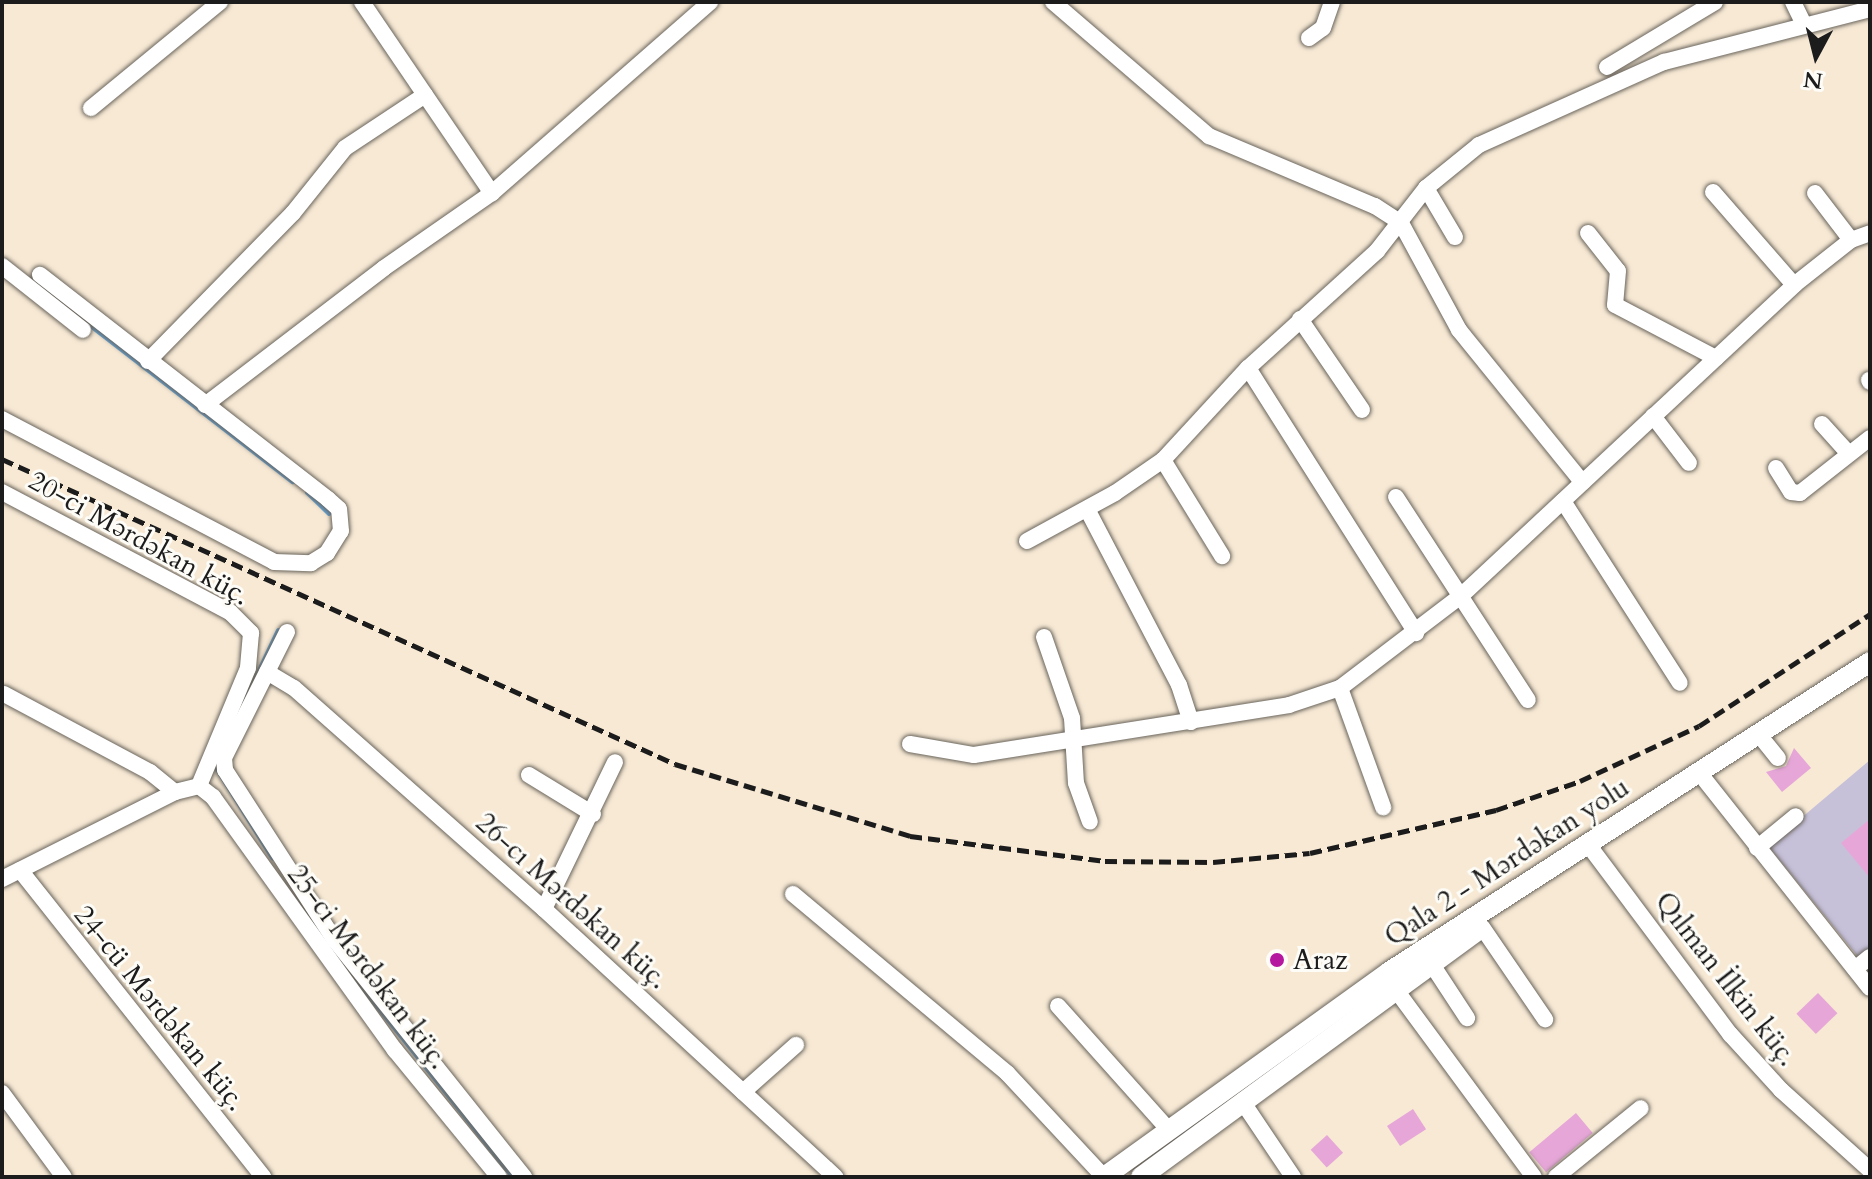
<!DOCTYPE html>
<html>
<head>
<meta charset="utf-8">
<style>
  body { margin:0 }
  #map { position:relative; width:1872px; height:1179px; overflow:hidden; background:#f7e9d4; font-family:Cardo,serif }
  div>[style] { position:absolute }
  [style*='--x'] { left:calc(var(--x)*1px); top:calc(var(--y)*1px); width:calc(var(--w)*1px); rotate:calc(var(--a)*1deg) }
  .industrial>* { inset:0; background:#c6c0d9 }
  .stream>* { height:5px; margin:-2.5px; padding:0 2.5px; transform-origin:2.5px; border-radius:2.5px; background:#62a1d4 }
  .building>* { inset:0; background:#e6a7d8; transform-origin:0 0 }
  .roads { filter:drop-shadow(0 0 2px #69645c) drop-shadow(0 0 2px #69645c) }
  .minor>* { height:16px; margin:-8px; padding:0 8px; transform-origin:8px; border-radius:8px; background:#fff }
  .major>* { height:20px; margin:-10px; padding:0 10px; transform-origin:10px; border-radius:10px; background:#fff }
  .rail>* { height:5px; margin-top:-2.5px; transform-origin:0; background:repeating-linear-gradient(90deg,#1c1c1c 0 12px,transparent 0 18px) }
  .dots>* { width:22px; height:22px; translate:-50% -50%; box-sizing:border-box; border:4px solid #fdfcf7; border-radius:50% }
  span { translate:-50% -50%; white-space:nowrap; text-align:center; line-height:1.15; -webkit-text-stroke:6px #fdfcf7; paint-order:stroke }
  .street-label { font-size:28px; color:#1c1c1c }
  .poi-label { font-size:28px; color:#1c1c1c }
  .left { translate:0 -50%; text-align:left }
  .frame { position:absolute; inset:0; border:4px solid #1c1c1c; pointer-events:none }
  .north { position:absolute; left:1776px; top:16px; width:80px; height:80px; -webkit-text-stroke:6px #fdfcf7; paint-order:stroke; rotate:187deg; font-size:22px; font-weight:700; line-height:32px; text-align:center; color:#1c1c1c }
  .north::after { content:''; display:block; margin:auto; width:28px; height:36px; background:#1c1c1c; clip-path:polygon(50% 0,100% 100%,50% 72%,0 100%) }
</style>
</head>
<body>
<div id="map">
  <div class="industrial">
    <i style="clip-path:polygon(1870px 760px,1870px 949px,1859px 958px,1768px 846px)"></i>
  </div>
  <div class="stream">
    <i style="--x:85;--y:321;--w:262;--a:37.7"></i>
    <i style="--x:307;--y:492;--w:30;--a:44"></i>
    <i style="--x:251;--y:687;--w:63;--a:-64.7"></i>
    <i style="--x:214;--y:764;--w:110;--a:58.1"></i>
    <i style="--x:335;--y:953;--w:286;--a:51.5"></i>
  </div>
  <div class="building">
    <i style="clip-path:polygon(1794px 748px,1811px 768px,1782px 792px,1766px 772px,1786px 766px)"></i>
    <i style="clip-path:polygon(1870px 819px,1870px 878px,1841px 843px)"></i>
    <i style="left:1818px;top:993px;width:28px;height:30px;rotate:46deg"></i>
    <i style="left:1413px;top:1109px;width:24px;height:31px;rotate:57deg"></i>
    <i style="left:1576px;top:1113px;width:26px;height:61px;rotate:50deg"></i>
    <i style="left:1327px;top:1135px;width:24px;height:22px;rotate:48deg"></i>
  </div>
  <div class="roads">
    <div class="minor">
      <i style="--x:362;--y:2;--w:231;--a:55.8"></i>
      <i style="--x:1053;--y:2;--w:206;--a:40.7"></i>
      <i style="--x:1209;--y:136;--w:180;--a:22.9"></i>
      <i style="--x:1375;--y:206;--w:31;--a:33"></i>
      <i style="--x:1401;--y:223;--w:122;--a:61.5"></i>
      <i style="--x:1459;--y:330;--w:196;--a:51"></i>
      <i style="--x:1793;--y:2;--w:25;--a:64"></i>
      <i style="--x:1309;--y:38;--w:17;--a:-36"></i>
      <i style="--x:1323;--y:28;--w:28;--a:-71"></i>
      <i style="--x:1607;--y:67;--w:126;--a:-31"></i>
      <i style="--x:91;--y:108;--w:167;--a:-39.4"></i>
      <i style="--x:1426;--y:188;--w:57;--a:59.4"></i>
      <i style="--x:1713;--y:192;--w:123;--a:48.9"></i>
      <i style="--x:1815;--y:193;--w:59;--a:52.5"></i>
      <i style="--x:1588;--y:233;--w:48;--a:51.7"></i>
      <i style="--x:1618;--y:271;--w:34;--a:95"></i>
      <i style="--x:1615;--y:305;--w:114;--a:27.7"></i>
      <i style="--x:2;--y:266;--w:103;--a:38.3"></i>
      <i style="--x:1300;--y:319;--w:110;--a:55.7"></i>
      <i style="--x:148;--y:361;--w:207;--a:-45.6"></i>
      <i style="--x:293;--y:213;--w:83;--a:-51.3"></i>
      <i style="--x:345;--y:148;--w:96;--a:-33.5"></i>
      <i style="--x:1248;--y:368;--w:314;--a:57.6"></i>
      <i style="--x:1869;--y:380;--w:2;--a:63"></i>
      <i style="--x:205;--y:405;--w:225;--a:-37.4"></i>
      <i style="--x:384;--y:268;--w:131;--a:-34.8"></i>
      <i style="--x:492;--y:193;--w:290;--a:-41.2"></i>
      <i style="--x:1653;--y:416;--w:59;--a:52.5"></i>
      <i style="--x:2;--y:419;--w:307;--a:27.7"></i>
      <i style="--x:274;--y:562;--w:37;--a:2"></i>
      <i style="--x:311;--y:563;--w:19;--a:-32"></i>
      <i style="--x:327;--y:553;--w:26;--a:-58"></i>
      <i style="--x:341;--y:531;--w:22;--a:-95"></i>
      <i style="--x:339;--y:509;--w:15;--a:-138"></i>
      <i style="--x:328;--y:499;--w:365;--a:-142.1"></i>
      <i style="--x:1822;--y:424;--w:40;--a:48"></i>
      <i style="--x:1163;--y:460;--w:113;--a:58.4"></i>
      <i style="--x:1776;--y:468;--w:28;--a:58"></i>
      <i style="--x:1791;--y:492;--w:9;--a:6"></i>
      <i style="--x:1800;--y:493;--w:89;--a:-38.2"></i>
      <i style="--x:2;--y:492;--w:258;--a:27.8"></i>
      <i style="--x:230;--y:612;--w:30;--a:45"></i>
      <i style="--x:251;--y:633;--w:35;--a:95"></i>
      <i style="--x:248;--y:668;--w:128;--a:112.6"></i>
      <i style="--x:1396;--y:497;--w:242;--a:57"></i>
      <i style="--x:1563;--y:501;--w:216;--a:57.3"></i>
      <i style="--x:1087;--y:509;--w:199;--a:62.4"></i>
      <i style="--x:1179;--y:685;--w:39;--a:72"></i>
      <i style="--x:1027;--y:541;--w:100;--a:-28.6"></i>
      <i style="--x:1115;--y:493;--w:58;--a:-34.5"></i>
      <i style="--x:1163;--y:460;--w:125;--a:-47.3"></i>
      <i style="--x:1248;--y:368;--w:174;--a:-42.2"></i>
      <i style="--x:1377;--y:251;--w:80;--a:-52.1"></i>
      <i style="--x:1426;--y:188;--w:68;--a:-39.1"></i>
      <i style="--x:1479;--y:145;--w:203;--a:-24.2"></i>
      <i style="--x:1664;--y:62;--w:213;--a:-14.4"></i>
      <i style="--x:287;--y:632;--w:141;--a:116.6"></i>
      <i style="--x:224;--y:758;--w:12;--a:85"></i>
      <i style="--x:225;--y:770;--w:201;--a:57.2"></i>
      <i style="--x:334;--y:939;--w:305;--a:51.4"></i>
      <i style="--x:1044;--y:637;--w:86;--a:70.9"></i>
      <i style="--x:1072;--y:718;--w:65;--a:86.5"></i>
      <i style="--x:1076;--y:783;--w:41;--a:70.3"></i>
      <i style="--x:267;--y:672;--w:31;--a:31"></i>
      <i style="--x:294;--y:688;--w:334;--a:41.5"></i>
      <i style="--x:544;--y:909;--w:396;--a:42.6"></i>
      <i style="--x:1340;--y:688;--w:127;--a:70.1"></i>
      <i style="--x:4;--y:694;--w:166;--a:28.1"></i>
      <i style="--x:150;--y:772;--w:32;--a:39"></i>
      <i style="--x:1764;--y:741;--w:22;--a:51"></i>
      <i style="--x:910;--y:744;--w:65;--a:9.8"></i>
      <i style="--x:974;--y:755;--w:319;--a:-9"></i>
      <i style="--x:1289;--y:705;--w:54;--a:-18.4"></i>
      <i style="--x:1340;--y:688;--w:153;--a:-37.3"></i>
      <i style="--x:1462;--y:595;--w:454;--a:-43"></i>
      <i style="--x:1794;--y:285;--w:73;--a:-38.3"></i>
      <i style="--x:1851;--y:240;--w:20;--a:-20"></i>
      <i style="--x:529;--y:775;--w:75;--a:31.4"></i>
      <i style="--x:1705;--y:780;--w:265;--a:51.6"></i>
      <i style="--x:199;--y:786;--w:18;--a:38"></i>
      <i style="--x:213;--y:797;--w:312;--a:54.3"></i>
      <i style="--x:395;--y:1050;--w:164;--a:50.7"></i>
      <i style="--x:1587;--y:843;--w:239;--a:53.2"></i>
      <i style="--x:1730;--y:1034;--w:76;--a:47.7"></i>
      <i style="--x:1781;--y:1090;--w:120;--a:42"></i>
      <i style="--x:1757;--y:848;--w:50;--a:-39.4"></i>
      <i style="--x:20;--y:870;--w:392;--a:51.6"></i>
      <i style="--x:2;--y:879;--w:194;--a:-26.7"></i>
      <i style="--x:175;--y:792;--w:25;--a:-14"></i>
      <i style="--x:793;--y:894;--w:279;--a:39.9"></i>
      <i style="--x:1007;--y:1073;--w:142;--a:47"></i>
      <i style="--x:544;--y:909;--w:163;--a:-64.2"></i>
      <i style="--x:1482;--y:927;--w:112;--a:55.6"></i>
      <i style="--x:1431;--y:963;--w:66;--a:56.8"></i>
      <i style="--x:1855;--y:969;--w:19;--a:-39"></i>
      <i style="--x:1396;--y:990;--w:232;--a:53.6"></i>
      <i style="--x:1058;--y:1006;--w:165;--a:48.2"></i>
      <i style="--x:743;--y:1092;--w:71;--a:-41.6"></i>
      <i style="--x:2;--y:1093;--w:104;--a:53.6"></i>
      <i style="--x:1242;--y:1101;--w:92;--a:56.1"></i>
      <i style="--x:1556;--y:1177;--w:109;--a:-39.1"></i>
    </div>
    <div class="major">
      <i style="--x:1104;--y:1177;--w:351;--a:-35.7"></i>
      <i style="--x:1389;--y:972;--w:572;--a:-32.8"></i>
      <i style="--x:1141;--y:1177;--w:420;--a:-36.2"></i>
    </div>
  </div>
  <div class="rail">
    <i style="--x:2;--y:459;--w:739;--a:24.38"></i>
    <i style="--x:675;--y:764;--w:246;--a:17"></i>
    <i style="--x:910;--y:836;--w:197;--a:7.3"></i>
    <i style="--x:1105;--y:861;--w:108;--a:0.5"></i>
    <i style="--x:1213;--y:862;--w:97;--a:-5.3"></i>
    <i style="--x:1310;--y:853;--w:191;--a:-13"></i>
    <i style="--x:1496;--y:810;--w:89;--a:-19"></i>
    <i style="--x:1580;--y:781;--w:131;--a:-24.8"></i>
    <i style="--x:1699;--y:726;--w:204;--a:-33.2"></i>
  </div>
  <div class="dots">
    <i style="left:1277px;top:960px;background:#b5179e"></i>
  </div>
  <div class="street-label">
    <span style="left:139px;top:538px;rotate:29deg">20-ci Mərdəkan küç.</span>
    <span style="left:1507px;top:862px;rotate:-33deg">Qala 2 - Mərdəkan yolu</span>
    <span style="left:572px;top:901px;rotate:42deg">26-cı Mərdəkan küç.</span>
    <span style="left:368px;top:967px;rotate:53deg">25-ci Mərdəkan küç.</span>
    <span style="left:1726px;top:979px;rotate:52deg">Qılman İlkin küç.</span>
    <span style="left:160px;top:1008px;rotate:51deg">24-cü Mərdəkan küç.</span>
  </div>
  <div class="poi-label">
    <span class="left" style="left:1293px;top:960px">Araz</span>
  </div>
  <div class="frame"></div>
  <div class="north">N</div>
</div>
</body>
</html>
